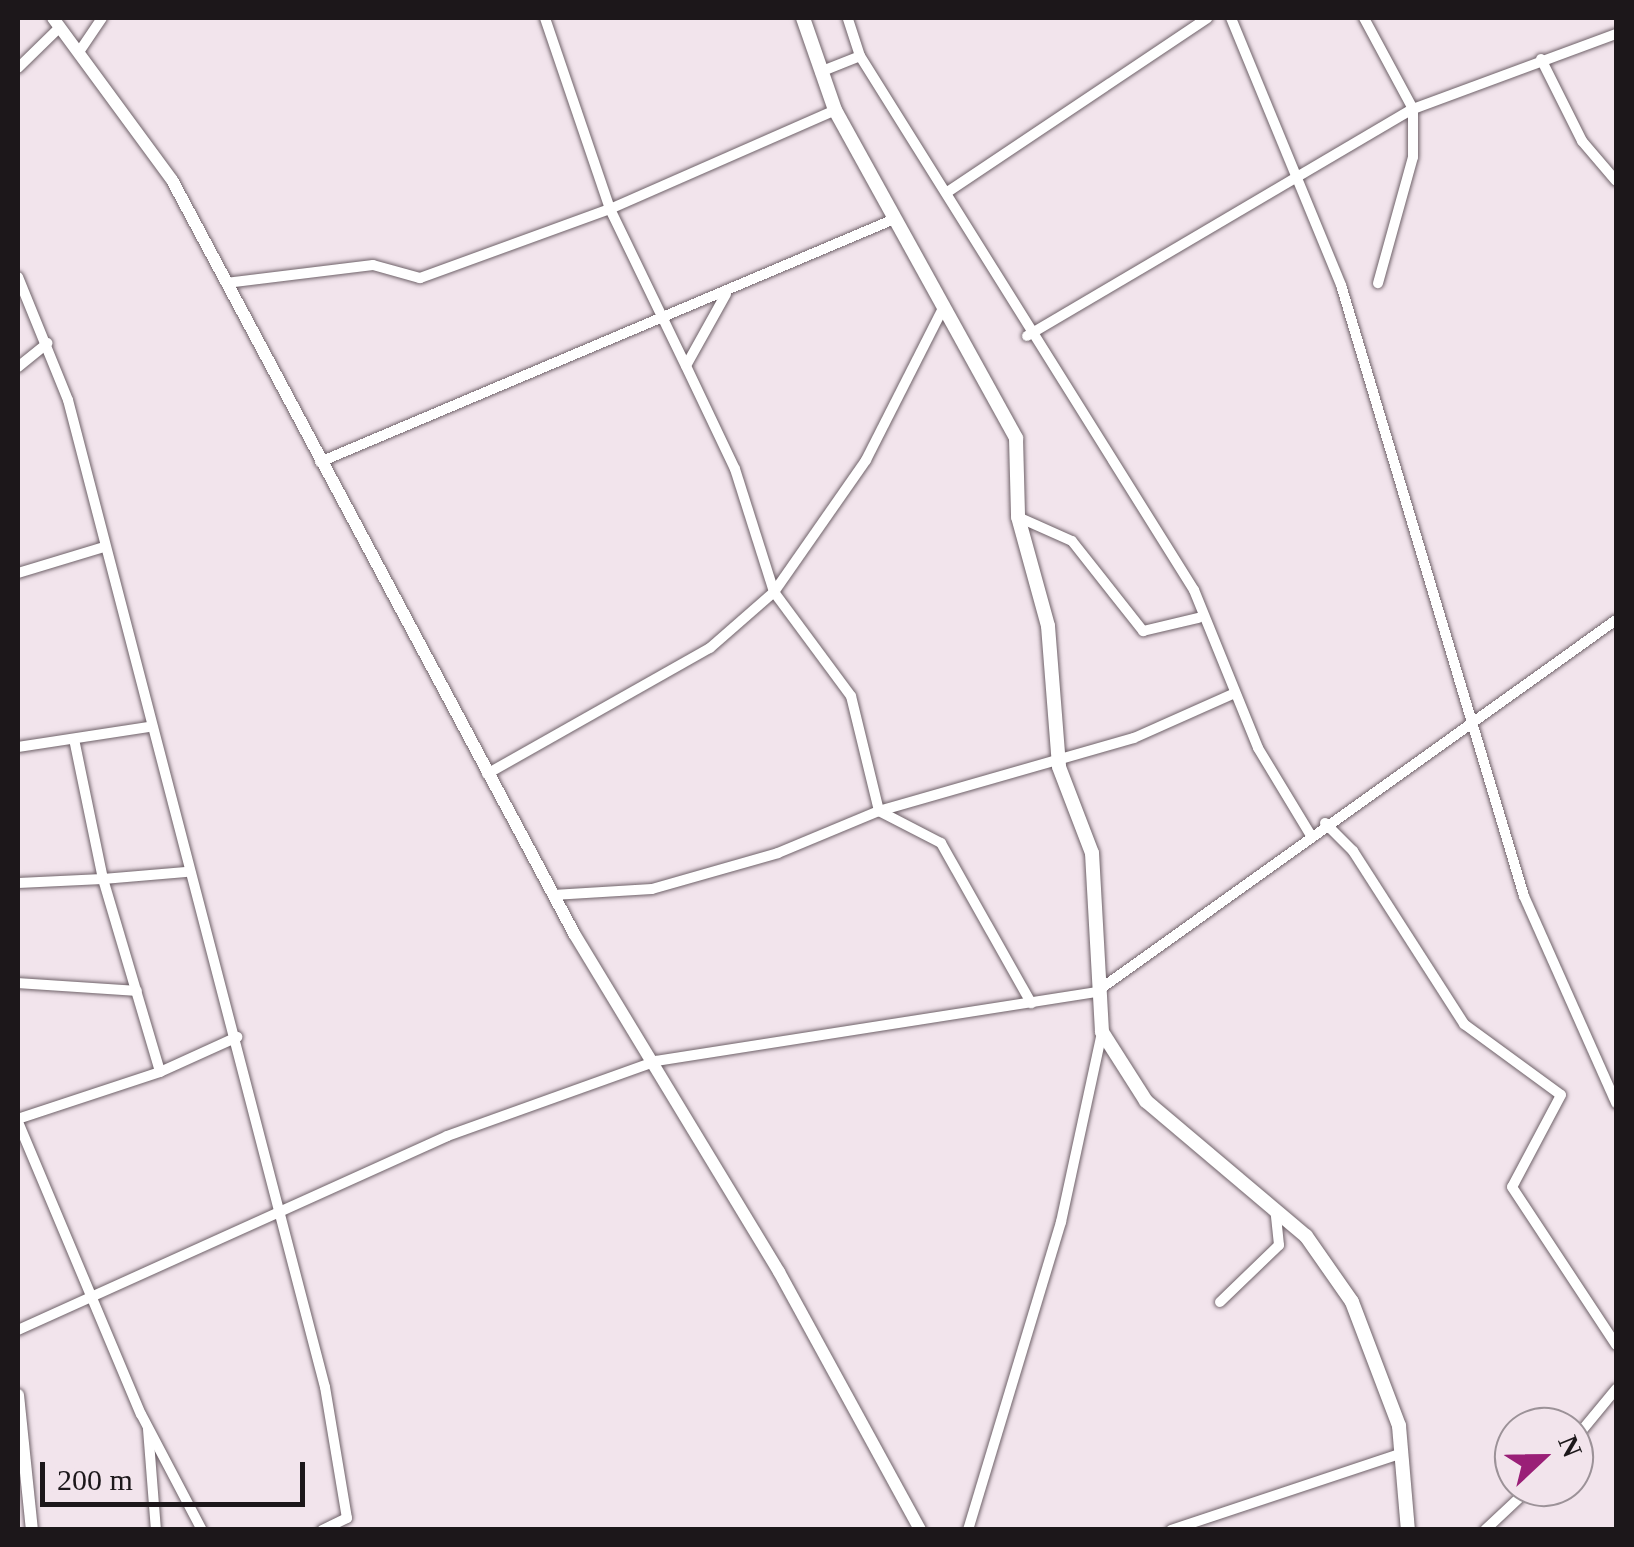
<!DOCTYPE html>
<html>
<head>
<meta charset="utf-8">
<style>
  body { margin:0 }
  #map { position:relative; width:1634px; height:1547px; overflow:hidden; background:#f2e4ec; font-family:"Times New Roman",serif }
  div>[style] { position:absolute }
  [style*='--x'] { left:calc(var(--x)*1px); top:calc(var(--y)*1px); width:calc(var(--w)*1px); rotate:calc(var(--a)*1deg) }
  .roads { filter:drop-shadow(0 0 2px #6f6269) drop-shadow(0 0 2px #6f6269) }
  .minor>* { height:10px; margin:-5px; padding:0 5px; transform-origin:5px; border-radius:5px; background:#fff }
  .tertiary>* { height:12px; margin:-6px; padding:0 6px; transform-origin:6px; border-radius:6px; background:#fff }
  .secondary>* { height:14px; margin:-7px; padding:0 7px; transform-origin:7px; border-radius:7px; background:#fff }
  span { translate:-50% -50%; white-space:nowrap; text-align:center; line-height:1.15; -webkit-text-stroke:9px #f2e4ec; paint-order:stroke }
  .frame { position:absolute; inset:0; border:20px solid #1c171a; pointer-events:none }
  .north { position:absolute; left:1494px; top:1407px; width:100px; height:100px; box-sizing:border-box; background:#f2e4ec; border:2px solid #9c9298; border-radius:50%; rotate:68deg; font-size:28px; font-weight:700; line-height:40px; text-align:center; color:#1c171a }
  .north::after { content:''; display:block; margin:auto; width:35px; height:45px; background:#9a1f77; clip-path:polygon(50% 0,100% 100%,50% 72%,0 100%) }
  .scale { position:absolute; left:40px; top:1462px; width:265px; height:45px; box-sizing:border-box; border:5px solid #1c171a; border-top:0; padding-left:12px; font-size:30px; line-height:35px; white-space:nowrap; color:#1c171a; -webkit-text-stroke:8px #f2e4ec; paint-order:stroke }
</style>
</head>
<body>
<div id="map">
  <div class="roads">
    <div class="minor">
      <i style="--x:545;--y:18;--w:202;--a:71.2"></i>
      <i style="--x:610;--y:209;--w:174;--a:64.2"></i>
      <i style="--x:1231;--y:18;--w:289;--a:67.6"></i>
      <i style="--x:1341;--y:285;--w:638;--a:73.33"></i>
      <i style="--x:1524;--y:896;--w:227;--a:66"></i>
      <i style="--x:1364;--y:18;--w:103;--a:61.7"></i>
      <i style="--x:1413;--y:109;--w:48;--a:90"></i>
      <i style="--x:1413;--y:157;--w:131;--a:105.5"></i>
      <i style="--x:79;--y:52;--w:41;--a:-55.9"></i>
      <i style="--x:860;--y:56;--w:630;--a:57.98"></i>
      <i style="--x:1194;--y:590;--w:170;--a:67.9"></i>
      <i style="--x:1258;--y:748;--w:100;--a:58.8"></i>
      <i style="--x:1541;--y:59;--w:92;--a:63.4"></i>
      <i style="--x:1582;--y:141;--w:52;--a:49.6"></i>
      <i style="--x:18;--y:68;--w:59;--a:-44.3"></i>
      <i style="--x:820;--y:72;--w:43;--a:-21.8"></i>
      <i style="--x:860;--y:56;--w:40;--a:-108"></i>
      <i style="--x:949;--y:191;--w:311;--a:-33.8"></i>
      <i style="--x:18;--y:277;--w:133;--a:67.9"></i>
      <i style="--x:68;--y:400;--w:1020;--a:75.41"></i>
      <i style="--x:325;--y:1387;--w:133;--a:80.5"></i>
      <i style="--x:347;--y:1518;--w:28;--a:154"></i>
      <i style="--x:226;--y:283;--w:148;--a:-7"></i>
      <i style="--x:373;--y:265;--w:49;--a:15.5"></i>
      <i style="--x:420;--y:278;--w:202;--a:-20"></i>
      <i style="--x:610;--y:209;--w:246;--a:-23.7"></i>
      <i style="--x:726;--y:294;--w:82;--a:119.1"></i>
      <i style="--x:686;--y:366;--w:114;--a:64.6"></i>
      <i style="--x:735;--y:469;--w:129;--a:72.4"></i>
      <i style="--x:774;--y:592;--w:129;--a:53.5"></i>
      <i style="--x:851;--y:696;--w:118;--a:76.3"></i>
      <i style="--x:879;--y:811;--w:70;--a:27.3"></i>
      <i style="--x:941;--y:843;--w:184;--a:60.6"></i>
      <i style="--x:1027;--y:336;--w:448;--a:-30.5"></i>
      <i style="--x:1413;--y:109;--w:216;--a:-20.3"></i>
      <i style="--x:18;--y:367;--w:38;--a:-39"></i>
      <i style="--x:320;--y:462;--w:621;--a:-22.93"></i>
      <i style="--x:1018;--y:517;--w:59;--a:24"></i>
      <i style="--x:1072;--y:541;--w:115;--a:51.7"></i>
      <i style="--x:1143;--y:631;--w:57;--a:-13.3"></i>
      <i style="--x:18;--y:573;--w:90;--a:-16.8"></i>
      <i style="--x:74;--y:739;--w:143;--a:78.3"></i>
      <i style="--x:103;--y:879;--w:83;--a:-4.8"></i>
      <i style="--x:18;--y:747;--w:132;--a:-8.7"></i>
      <i style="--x:487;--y:774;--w:256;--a:-29.5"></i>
      <i style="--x:710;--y:648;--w:85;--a:-41.2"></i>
      <i style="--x:774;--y:592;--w:161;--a:-55.1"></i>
      <i style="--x:866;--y:460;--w:166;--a:-63.1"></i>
      <i style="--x:1325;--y:823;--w:40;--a:45"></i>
      <i style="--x:1353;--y:851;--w:206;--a:57.3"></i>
      <i style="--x:1464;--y:1024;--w:120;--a:36.2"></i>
      <i style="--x:1561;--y:1095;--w:104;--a:118"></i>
      <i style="--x:1512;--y:1187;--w:189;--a:56.6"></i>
      <i style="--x:18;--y:883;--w:85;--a:-2.7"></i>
      <i style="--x:103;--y:879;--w:201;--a:73.5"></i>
      <i style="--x:160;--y:1072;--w:150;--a:161.7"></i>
      <i style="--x:553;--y:895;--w:99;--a:-3.5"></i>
      <i style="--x:652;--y:889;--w:131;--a:-15.9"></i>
      <i style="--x:778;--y:853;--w:109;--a:-22.6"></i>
      <i style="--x:879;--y:811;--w:265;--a:-16"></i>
      <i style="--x:1134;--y:738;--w:108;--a:-24"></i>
      <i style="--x:18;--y:983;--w:119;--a:3.8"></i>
      <i style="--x:160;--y:1072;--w:85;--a:-24.4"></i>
      <i style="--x:18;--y:1122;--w:317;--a:67.2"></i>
      <i style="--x:141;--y:1414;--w:131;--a:62.3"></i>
      <i style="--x:1220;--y:1302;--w:82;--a:-44"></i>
      <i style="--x:1279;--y:1245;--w:36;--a:-96"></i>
      <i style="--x:18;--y:1330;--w:471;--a:-24.3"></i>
      <i style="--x:447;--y:1136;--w:222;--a:-19.7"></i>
      <i style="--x:656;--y:1061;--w:445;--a:-8.9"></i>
      <i style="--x:1096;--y:992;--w:639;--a:-35.58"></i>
      <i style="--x:148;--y:1429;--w:101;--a:85.5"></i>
      <i style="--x:1574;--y:1440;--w:66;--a:-50.5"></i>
      <i style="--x:968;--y:1530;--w:322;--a:-73.2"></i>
      <i style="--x:1061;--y:1222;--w:193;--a:-77.8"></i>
      <i style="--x:1171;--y:1530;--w:244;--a:-18.4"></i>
      <i style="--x:1485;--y:1530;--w:63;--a:-43.1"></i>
    </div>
    <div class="tertiary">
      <i style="--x:53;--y:18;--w:201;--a:53.7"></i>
      <i style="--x:172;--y:180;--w:856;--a:61.91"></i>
      <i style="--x:575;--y:935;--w:394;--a:58.8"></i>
      <i style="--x:779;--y:1272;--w:294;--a:61.3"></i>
      <i style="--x:18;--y:1395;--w:136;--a:84.1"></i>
    </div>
    <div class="secondary">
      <i style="--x:803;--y:18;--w:97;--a:70.8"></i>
      <i style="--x:835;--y:110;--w:375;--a:61.1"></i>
      <i style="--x:1016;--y:438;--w:79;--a:88.5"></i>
      <i style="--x:1018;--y:517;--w:113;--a:74.6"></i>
      <i style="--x:1048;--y:626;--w:141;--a:85.5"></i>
      <i style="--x:1059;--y:767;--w:92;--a:69"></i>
      <i style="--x:1092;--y:853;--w:179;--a:86.8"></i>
      <i style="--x:1102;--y:1032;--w:82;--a:57.5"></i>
      <i style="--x:1146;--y:1101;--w:209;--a:40.2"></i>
      <i style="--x:1306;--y:1236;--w:80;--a:55.1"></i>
      <i style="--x:1352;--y:1302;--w:133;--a:69.2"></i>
      <i style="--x:1399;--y:1426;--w:104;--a:85.1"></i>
    </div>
  </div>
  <div class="frame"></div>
  <div class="north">N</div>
  <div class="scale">200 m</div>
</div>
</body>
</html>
